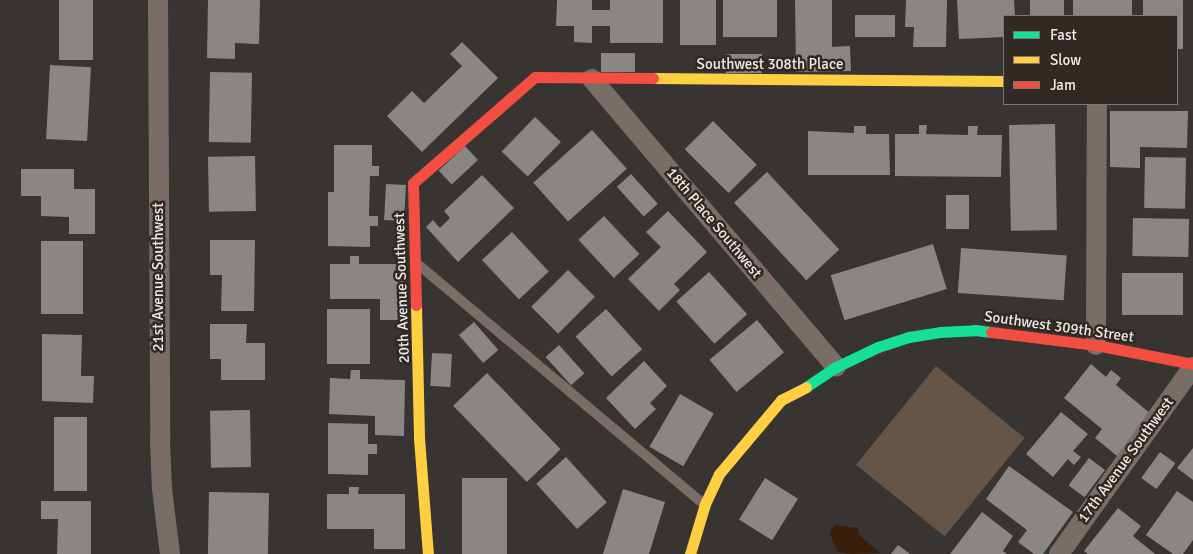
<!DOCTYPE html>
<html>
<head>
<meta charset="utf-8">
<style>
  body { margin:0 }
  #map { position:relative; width:1193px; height:554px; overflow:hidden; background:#383431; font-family:Signika,sans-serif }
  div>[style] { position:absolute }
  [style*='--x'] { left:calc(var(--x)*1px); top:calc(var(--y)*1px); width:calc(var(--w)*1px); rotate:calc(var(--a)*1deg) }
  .green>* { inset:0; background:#665447; transform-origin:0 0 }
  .water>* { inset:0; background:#391f09 }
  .building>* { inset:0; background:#898684; transform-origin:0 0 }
  .lane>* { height:10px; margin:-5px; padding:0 5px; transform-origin:5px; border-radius:5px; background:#786e67 }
  .street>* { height:20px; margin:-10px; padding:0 10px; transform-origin:10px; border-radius:10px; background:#786e67 }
  .fast>* { height:11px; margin:-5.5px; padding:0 5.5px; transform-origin:5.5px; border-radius:5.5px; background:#16e098 }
  .slow>* { height:11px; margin:-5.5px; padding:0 5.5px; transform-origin:5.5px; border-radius:5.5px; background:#ffcf43 }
  .jam>* { height:11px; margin:-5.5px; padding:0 5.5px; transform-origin:5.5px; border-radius:5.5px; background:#f24e42 }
  span { translate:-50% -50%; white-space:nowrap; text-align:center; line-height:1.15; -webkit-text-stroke:5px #312924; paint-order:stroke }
  .street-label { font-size:15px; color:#efeae6 }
  .legend { position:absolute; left:1003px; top:15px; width:175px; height:90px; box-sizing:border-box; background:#312924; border:1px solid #7d7672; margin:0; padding:6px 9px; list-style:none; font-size:15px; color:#efeae6 }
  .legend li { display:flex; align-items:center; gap:10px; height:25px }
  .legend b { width:25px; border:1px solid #7d7672 }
</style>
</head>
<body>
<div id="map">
  <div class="green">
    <i style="left:936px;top:366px;width:114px;height:127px;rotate:39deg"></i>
  </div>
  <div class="water">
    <i style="clip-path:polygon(836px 525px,858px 528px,860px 536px,880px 553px,851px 554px,838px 552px,830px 534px,832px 528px)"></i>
  </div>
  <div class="building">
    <i style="left:59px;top:0;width:34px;height:60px"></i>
    <i style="clip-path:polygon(208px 0,260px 0,259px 44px,235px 43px,235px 59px,207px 58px)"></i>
    <i style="clip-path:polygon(557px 0,592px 0,592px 10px,610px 10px,610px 0,663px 0,663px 43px,610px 43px,610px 26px,592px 26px,592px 43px,574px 42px,574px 26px,556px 26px)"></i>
    <i style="left:680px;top:0;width:36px;height:45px"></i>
    <i style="left:723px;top:0;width:54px;height:37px"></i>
    <i style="clip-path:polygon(795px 0,832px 0,832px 47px,850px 46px,851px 71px,796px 72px)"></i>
    <i style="clip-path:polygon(906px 0,947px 0,946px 47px,913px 47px,914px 27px,905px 27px)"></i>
    <i style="clip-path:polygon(957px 0,1014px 0,1015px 16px,1004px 16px,1004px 37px,959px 39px)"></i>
    <i style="left:1030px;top:0;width:34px;height:16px"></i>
    <i style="left:1073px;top:0;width:59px;height:16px"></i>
    <i style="clip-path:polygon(1143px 0,1183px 0,1183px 49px,1177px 49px,1177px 16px,1143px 16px)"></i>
    <i style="left:895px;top:15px;width:22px;height:40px;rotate:90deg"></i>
    <i style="clip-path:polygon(462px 42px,498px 78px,422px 152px,387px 116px,412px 91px,424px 103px,462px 66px,450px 54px)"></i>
    <i style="left:601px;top:53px;width:34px;height:19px"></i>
    <i style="left:726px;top:54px;width:36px;height:19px"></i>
    <i style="left:50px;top:65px;width:41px;height:74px;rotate:3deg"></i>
    <i style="left:210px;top:72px;width:42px;height:70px;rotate:1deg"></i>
    <i style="clip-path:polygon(1110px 111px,1188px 111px,1187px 148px,1140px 147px,1140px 168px,1110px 167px)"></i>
    <i style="left:535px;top:117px;width:36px;height:48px;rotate:44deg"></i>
    <i style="left:713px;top:121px;width:62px;height:40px;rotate:45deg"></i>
    <i style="left:1055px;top:124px;width:106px;height:46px;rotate:89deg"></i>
    <i style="clip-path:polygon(919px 125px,927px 125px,926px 134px,968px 135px,968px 126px,978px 126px,977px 135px,1002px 135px,1001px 177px,895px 176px,895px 134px,919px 134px)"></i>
    <i style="clip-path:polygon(854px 126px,866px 126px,866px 134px,889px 134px,890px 175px,808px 175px,808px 131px,854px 133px)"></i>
    <i style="left:592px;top:130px;width:52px;height:79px;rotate:48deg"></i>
    <i style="clip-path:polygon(334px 145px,372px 145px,372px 166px,379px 166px,379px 176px,370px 176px,369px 216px,378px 216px,378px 226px,370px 226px,370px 247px,328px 246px,328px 192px,334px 192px)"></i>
    <i style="left:465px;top:146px;width:19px;height:36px;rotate:47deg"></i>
    <i style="left:255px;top:156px;width:55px;height:47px;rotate:89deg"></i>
    <i style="left:1145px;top:157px;width:41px;height:51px;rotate:1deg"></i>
    <i style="clip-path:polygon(21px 169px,74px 169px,74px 189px,95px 189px,95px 234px,69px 234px,69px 217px,41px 216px,41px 196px,21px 196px)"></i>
    <i style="left:767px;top:172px;width:106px;height:45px;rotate:47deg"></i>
    <i style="left:631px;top:174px;width:40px;height:19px;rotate:48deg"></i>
    <i style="clip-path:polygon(482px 175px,514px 208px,458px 262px,426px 227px,433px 220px,440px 228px,450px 218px,444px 211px)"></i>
    <i style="left:386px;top:184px;width:20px;height:36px;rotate:3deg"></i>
    <i style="left:946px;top:195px;width:23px;height:34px"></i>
    <i style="clip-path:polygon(668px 211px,707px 252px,674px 284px,680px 290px,659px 311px,628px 279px,661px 247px,646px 232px)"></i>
    <i style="left:604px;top:216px;width:52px;height:35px;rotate:47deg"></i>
    <i style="left:1133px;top:218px;width:56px;height:38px;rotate:1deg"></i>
    <i style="left:512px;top:232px;width:54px;height:41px;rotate:47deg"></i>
    <i style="clip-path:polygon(210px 240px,255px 240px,254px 311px,221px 311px,222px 275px,210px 275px)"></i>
    <i style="left:41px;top:241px;width:42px;height:73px"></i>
    <i style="left:933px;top:244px;width:47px;height:107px;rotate:73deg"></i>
    <i style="left:961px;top:248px;width:106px;height:45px;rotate:4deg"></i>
    <i style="clip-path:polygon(350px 256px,359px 256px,359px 264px,405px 264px,406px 320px,380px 320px,380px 299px,330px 299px,330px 264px,350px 264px)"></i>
    <i style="left:568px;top:270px;width:38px;height:52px;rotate:45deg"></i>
    <i style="left:709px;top:272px;width:57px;height:44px;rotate:48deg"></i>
    <i style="left:1183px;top:273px;width:42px;height:61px;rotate:90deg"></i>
    <i style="left:327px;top:309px;width:43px;height:55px"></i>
    <i style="left:606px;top:309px;width:54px;height:41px;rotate:48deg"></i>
    <i style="left:757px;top:320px;width:42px;height:62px;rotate:50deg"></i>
    <i style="left:474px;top:322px;width:37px;height:20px;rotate:49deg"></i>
    <i style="clip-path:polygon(210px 324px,247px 324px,246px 343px,265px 343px,265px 380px,221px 380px,221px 359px,210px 359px)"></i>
    <i style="clip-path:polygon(42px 334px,82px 335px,81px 376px,94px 376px,93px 403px,42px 401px)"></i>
    <i style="left:559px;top:345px;width:38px;height:18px;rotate:48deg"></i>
    <i style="left:432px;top:353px;width:20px;height:33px;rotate:3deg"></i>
    <i style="clip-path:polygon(644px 361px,667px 386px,650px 403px,656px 409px,635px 429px,606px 398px)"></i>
    <i style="clip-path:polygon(1091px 364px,1106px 377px,1111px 370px,1121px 378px,1116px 385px,1151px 414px,1117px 456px,1095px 438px,1102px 429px,1064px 398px)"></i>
    <i style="clip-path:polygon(351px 370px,360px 370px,360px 379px,405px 380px,404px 436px,375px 435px,375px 416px,329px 414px,330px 378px,350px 379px)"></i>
    <i style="left:487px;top:373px;width:106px;height:47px;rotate:46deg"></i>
    <i style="left:680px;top:394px;width:39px;height:61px;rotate:30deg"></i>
    <i style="left:250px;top:410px;width:57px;height:40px;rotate:89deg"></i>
    <i style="clip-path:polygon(1061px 412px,1088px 434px,1073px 451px,1081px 457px,1074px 465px,1068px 459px,1053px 477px,1026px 454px)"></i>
    <i style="left:54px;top:417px;width:33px;height:74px"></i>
    <i style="clip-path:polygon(328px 423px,368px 424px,368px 444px,377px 444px,377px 454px,368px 454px,368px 475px,328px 474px)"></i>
    <i style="clip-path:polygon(1193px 448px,1193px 480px,1177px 468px)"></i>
    <i style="left:1160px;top:452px;width:19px;height:32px;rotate:36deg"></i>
    <i style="left:566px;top:457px;width:61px;height:40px;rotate:48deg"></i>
    <i style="left:1089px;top:458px;width:20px;height:34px;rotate:37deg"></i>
    <i style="clip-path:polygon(1009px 466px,1073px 512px,1043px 554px,1034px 554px,1018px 542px,1027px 530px,986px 499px)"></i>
    <i style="left:462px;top:478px;width:45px;height:76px"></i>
    <i style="left:765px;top:478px;width:39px;height:49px;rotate:32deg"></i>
    <i style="clip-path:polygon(349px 487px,359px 487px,358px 494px,405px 494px,405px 549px,374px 549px,374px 529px,327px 529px,327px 494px,349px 494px)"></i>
    <i style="clip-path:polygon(623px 489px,665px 502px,649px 554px,603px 554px)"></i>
    <i style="clip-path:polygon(1177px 491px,1193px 502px,1193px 540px,1183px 554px,1173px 554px,1146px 535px)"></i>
    <i style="left:209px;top:492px;width:60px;height:62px;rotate:1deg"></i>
    <i style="clip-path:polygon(41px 501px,91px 501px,91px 554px,57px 554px,58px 519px,41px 519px)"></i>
    <i style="clip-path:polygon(1118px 508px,1141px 526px,1133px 536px,1155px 554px,1088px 554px,1084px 551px)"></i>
    <i style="clip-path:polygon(982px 512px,1013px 536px,1003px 551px,1007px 554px,950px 554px)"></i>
    <i style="clip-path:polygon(898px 545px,910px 554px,891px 554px)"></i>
  </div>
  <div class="lane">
    <i style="--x:420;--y:266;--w:371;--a:40"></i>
  </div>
  <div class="street">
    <i style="--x:158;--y:0;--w:440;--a:89.7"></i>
    <i style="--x:160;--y:440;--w:49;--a:87.7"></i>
    <i style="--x:162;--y:489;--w:65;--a:83"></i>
    <i style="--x:592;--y:79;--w:377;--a:49.7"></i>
    <i style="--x:1096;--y:345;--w:241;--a:-89.8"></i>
    <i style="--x:1059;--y:554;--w:230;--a:-54.4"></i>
  </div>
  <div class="fast">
    <i style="--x:806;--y:387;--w:36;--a:-34"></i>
    <i style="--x:836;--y:367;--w:47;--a:-25.5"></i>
    <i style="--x:878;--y:347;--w:33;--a:-18"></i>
    <i style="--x:909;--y:337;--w:31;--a:-9"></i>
    <i style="--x:940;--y:332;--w:35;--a:-3"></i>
    <i style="--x:975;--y:330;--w:16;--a:7"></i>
  </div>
  <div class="slow">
    <i style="--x:653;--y:78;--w:351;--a:0.5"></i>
    <i style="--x:416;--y:305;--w:133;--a:88.7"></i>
    <i style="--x:419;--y:438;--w:116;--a:85.6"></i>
    <i style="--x:690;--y:554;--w:52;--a:-73.3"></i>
    <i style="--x:705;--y:504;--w:33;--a:-65"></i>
    <i style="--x:719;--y:474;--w:97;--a:-50"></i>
    <i style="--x:781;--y:400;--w:28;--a:-27"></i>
  </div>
  <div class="jam">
    <i style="--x:416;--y:305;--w:122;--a:-91.4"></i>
    <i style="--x:413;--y:183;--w:162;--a:-41"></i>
    <i style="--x:535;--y:77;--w:118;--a:0.5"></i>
    <i style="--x:991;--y:332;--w:106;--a:7.1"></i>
    <i style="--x:1096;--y:345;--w:99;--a:11.1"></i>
  </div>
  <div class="street-label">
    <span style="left:770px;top:65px">Southwest 308th Place</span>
    <span style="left:714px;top:223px;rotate:50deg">18th Place Southwest</span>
    <span style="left:159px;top:277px;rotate:-90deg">21st Avenue Southwest</span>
    <span style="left:402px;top:288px;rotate:-92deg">20th Avenue Southwest</span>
    <span style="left:1059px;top:327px;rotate:8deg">Southwest 309th Street</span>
    <span style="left:1126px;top:460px;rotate:-54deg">17th Avenue Southwest</span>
  </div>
  <ul class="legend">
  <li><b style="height:6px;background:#16e098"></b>Fast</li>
  <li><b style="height:6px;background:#ffcf43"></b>Slow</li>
  <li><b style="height:6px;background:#f24e42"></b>Jam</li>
  </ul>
</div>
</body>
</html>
